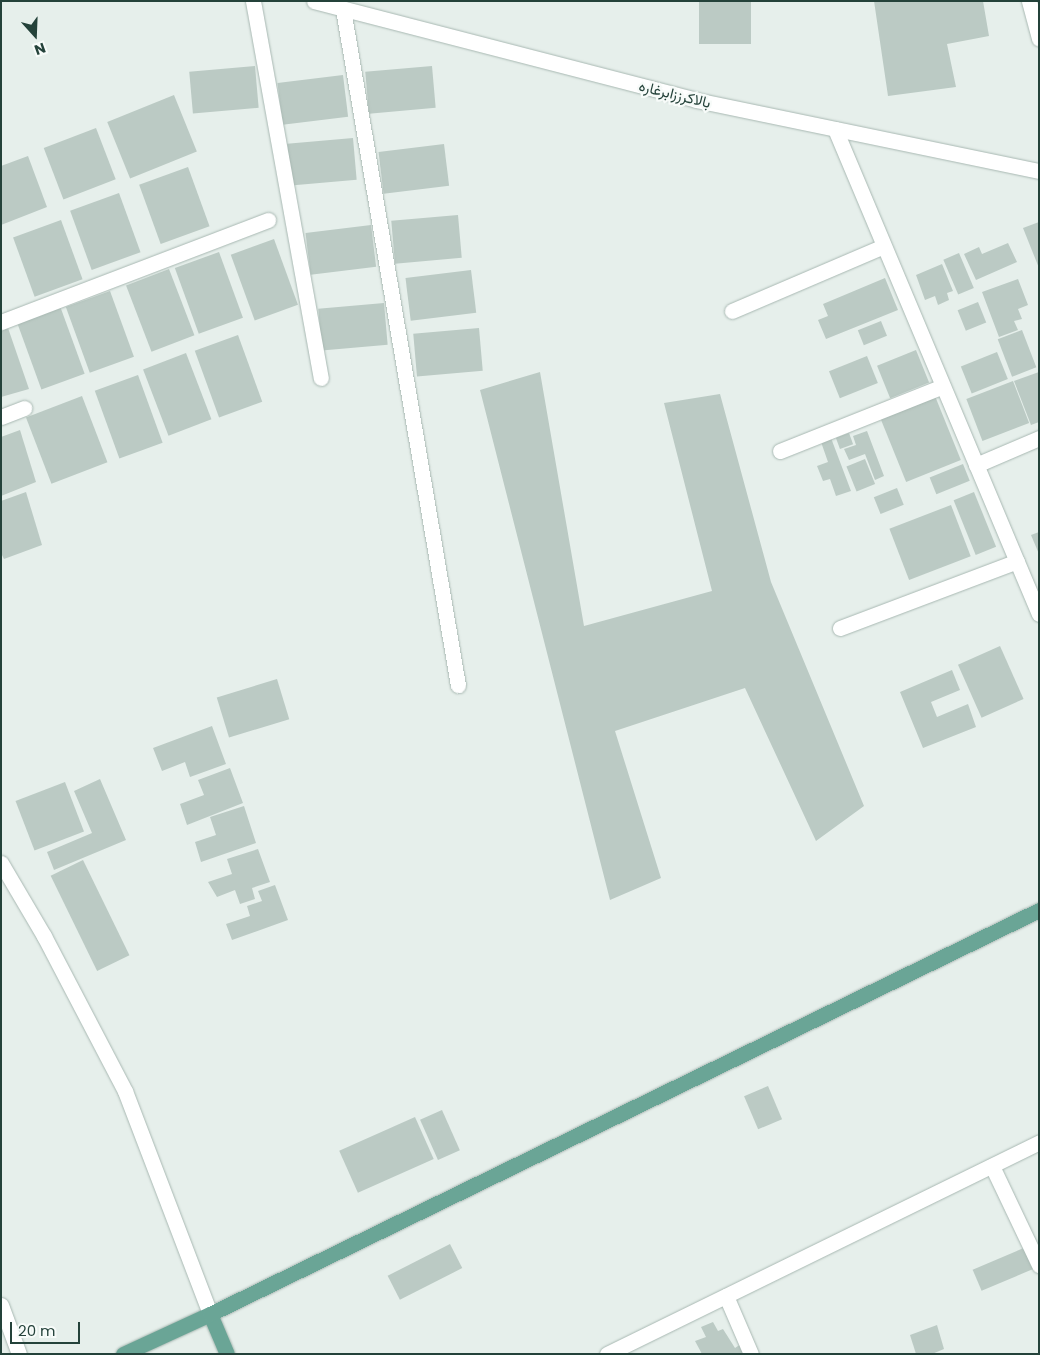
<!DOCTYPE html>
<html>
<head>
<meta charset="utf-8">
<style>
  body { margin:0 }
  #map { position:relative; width:1040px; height:1355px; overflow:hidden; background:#e6efeb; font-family:Poppins,Vazirmatn,sans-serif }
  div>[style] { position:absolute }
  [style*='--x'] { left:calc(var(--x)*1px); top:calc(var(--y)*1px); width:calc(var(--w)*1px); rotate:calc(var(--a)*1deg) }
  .building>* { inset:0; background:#bbcac4; transform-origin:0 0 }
  .roads { filter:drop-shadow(0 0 1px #a8b8b2) drop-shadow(0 0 1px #a8b8b2) }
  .minor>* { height:15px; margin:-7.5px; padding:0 7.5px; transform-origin:7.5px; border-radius:7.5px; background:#fff }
  .major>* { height:15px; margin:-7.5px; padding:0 7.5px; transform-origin:7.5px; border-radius:7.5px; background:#6aa596 }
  span { translate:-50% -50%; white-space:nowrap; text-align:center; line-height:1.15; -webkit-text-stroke:4.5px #f7fbf9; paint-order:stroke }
  .street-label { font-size:15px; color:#24423a }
  .frame { position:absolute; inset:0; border:2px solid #24423a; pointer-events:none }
  .north { position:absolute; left:10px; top:10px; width:50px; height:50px; -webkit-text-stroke:4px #f7fbf9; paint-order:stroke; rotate:160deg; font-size:14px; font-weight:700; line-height:20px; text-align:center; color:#24423a }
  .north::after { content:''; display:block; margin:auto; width:18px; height:22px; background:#24423a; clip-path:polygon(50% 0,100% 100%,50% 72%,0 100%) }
  .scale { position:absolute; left:10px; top:1322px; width:70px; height:22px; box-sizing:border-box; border:2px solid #24423a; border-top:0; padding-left:6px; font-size:15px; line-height:18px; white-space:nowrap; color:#24423a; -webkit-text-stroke:4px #f7fbf9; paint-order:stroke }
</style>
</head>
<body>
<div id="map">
  <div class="building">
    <i style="left:699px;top:1px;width:52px;height:43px"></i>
    <i style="clip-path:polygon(874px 1px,983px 1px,989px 36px,947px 44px,956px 87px,888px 96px)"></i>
    <i style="left:255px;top:66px;width:42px;height:66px;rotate:85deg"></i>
    <i style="left:432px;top:66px;width:42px;height:67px;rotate:85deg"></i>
    <i style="left:343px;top:75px;width:42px;height:66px;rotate:83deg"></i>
    <i style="left:174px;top:95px;width:61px;height:72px;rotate:68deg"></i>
    <i style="left:96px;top:128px;width:55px;height:56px;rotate:69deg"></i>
    <i style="left:353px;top:138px;width:42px;height:66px;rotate:85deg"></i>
    <i style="left:444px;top:144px;width:42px;height:66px;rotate:83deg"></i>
    <i style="clip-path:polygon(28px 156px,47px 207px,1px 225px,1px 166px)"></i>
    <i style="left:188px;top:167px;width:63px;height:52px;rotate:70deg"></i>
    <i style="left:119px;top:193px;width:63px;height:52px;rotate:70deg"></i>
    <i style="left:458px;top:215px;width:43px;height:67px;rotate:85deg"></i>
    <i style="left:61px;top:220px;width:63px;height:51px;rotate:70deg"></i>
    <i style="clip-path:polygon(1039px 222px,1039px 268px,1023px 228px)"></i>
    <i style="left:371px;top:225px;width:42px;height:66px;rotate:83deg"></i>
    <i style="left:274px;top:239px;width:70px;height:46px;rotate:70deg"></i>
    <i style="clip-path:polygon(1008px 243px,1017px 262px,976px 280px,964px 254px,979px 247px,982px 254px)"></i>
    <i style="left:219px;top:252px;width:70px;height:47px;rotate:70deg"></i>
    <i style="left:959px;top:253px;width:38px;height:17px;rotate:67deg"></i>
    <i style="clip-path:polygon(942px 264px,953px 291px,947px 293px,949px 300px,938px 305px,935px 296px,925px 300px,916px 275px)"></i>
    <i style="left:169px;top:269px;width:71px;height:46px;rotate:69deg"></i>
    <i style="left:471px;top:270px;width:43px;height:66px;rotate:83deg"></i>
    <i style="clip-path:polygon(885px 278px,898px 310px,826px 339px,818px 320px,828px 316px,823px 304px)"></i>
    <i style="clip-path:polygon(1018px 279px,1028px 305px,1018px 309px,1022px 319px,1014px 321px,1018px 330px,999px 337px,982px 292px)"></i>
    <i style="left:110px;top:291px;width:70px;height:47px;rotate:70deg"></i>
    <i style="left:978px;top:302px;width:22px;height:22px;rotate:68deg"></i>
    <i style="left:384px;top:303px;width:42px;height:66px;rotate:85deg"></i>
    <i style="left:60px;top:306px;width:72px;height:46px;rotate:70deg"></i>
    <i style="left:881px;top:321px;width:16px;height:25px;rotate:68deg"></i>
    <i style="clip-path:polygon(8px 328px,29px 389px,1px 397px,1px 331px)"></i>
    <i style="left:479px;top:328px;width:43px;height:66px;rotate:85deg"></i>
    <i style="left:1022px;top:330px;width:40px;height:26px;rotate:69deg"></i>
    <i style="left:238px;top:335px;width:71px;height:46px;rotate:70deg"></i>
    <i style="left:916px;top:350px;width:35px;height:42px;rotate:68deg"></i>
    <i style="left:997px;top:352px;width:29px;height:39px;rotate:68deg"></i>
    <i style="left:186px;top:353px;width:71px;height:46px;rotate:69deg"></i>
    <i style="left:867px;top:356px;width:29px;height:41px;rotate:68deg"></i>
    <i style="clip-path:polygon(540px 372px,584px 626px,712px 591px,664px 403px,720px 394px,771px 582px,864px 806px,816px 841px,745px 688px,615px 731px,661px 878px,610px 900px,480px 390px)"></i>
    <i style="clip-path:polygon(1039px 372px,1039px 422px,1031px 425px,1014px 381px)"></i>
    <i style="left:138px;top:375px;width:72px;height:46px;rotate:70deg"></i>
    <i style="left:1013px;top:381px;width:45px;height:50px;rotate:69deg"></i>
    <i style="left:82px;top:396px;width:71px;height:60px;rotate:69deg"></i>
    <i style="left:935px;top:396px;width:69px;height:59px;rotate:68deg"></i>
    <i style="clip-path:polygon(20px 430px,36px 482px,1px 496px,1px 437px)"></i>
    <i style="clip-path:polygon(867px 431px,884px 476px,875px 480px,865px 454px,849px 460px,844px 449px,856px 445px,853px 436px)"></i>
    <i style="left:849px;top:433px;width:12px;height:14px;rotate:70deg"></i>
    <i style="clip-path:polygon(831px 438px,851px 491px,836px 496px,830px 479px,823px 481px,817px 466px,828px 462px,821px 442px)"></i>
    <i style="left:865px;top:459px;width:27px;height:20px;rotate:68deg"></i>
    <i style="left:963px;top:464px;width:18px;height:36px;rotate:68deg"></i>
    <i style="left:897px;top:488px;width:18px;height:25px;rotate:68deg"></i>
    <i style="clip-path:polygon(26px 492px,42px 545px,4px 559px,1px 553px,1px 501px)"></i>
    <i style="left:974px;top:492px;width:59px;height:22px;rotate:68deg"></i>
    <i style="left:951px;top:505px;width:55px;height:66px;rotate:69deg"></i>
    <i style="clip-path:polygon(1039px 532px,1039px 554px,1031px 535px)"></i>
    <i style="left:1000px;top:646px;width:58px;height:46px;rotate:66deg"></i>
    <i style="clip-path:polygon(952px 670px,960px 690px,931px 702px,937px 717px,968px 704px,976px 727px,923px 748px,900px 692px)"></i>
    <i style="left:277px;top:679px;width:42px;height:63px;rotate:73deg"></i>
    <i style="clip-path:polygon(212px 726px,226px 764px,190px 777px,185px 762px,162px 771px,153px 748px)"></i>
    <i style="clip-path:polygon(230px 768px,243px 803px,187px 825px,180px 804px,204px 795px,198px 780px)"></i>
    <i style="clip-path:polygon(100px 779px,126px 840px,54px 870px,47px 852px,92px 833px,74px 791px)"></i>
    <i style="left:65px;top:782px;width:53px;height:53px;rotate:69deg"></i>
    <i style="clip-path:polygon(244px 806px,256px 843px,201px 862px,195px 842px,216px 835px,210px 817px)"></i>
    <i style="clip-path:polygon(258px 849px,270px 882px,252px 888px,255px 899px,240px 904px,235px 890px,217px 897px,208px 882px,232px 874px,227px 859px)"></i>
    <i style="left:83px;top:860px;width:106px;height:36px;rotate:64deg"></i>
    <i style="clip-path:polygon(275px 885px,288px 920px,232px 940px,226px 924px,250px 916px,247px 906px,262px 901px,258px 891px)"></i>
    <i style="left:768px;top:1086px;width:36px;height:26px;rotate:67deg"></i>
    <i style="left:442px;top:1110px;width:44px;height:24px;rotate:66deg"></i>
    <i style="left:415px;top:1117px;width:46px;height:83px;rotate:66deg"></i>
    <i style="left:450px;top:1244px;width:27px;height:70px;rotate:63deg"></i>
    <i style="left:1026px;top:1247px;width:23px;height:58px;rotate:67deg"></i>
    <i style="clip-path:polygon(713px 1322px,718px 1331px,723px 1329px,735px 1348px,741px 1344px,745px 1354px,702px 1354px,695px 1341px,706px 1337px,701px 1327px)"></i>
    <i style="clip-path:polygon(937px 1325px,944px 1349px,932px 1354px,916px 1354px,910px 1335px)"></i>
  </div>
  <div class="roads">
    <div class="minor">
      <i style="--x:253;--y:1;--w:383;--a:79.8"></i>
      <i style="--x:314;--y:1;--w:395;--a:14.5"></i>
      <i style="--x:696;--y:100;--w:350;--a:11.7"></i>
      <i style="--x:1029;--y:1;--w:39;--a:75"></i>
      <i style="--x:343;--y:9;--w:686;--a:80.35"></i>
      <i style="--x:835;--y:129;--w:526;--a:67.19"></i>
      <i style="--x:732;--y:311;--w:165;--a:-23.2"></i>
      <i style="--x:1;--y:322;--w:286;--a:-20.9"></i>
      <i style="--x:1;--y:417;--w:25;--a:-21"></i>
      <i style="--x:780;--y:451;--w:175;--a:-21.7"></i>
      <i style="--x:976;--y:465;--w:69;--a:-23.2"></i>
      <i style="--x:840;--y:628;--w:189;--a:-20.7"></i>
      <i style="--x:1;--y:863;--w:85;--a:59.5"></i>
      <i style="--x:44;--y:936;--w:175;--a:62.4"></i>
      <i style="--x:125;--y:1091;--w:239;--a:69.1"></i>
      <i style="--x:992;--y:1166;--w:110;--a:64.6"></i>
      <i style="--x:726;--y:1296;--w:63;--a:66.7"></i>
      <i style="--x:1;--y:1305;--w:52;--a:69.8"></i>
      <i style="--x:607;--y:1354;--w:481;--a:-26.1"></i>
    </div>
    <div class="major">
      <i style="--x:210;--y:1314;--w:43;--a:67"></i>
      <i style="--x:123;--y:1354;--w:96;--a:-24.7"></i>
      <i style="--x:210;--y:1314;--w:922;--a:-25.98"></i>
    </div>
  </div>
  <div class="street-label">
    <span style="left:675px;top:94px;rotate:14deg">بالاکرززابرغاره</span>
  </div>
  <div class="frame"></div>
  <div class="north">N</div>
  <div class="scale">20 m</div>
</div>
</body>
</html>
